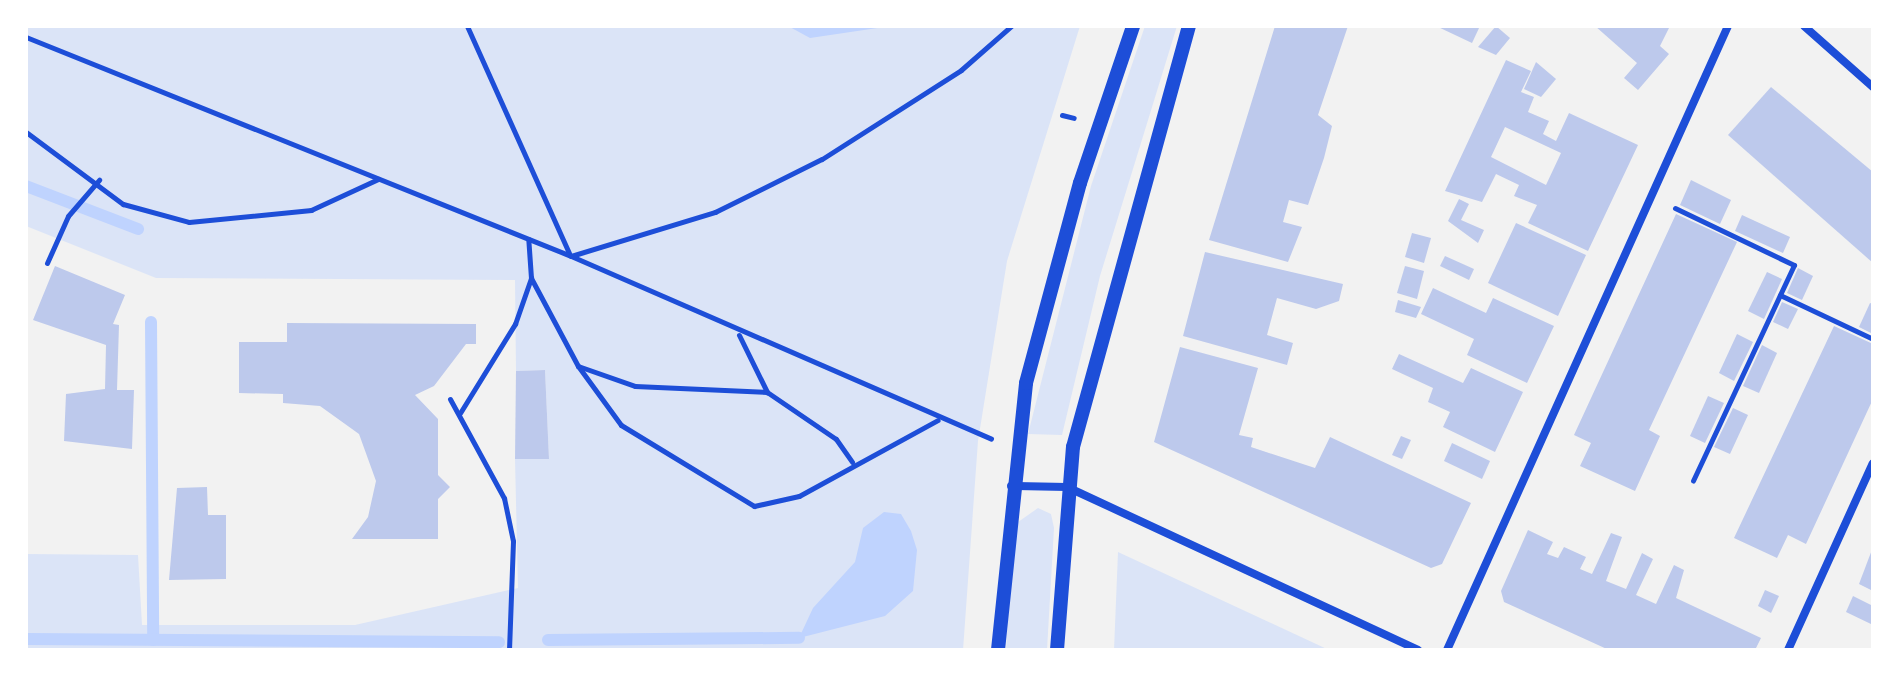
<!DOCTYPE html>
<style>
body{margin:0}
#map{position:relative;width:1899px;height:676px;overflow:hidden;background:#f2f2f2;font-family:"Golos Text",sans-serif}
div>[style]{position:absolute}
.green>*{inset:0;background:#dbe4f7}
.water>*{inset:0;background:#bfd3fe}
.stream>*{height:12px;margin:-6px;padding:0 6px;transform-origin:6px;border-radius:6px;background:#bfd3fe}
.building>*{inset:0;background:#bdc9ec}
.path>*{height:5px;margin:-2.5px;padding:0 2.5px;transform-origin:2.5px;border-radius:2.5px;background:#1d4ed8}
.minor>*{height:8px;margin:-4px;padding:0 4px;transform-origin:4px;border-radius:4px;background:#1d4ed8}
.tertiary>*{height:14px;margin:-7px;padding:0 7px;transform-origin:7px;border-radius:7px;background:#1d4ed8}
span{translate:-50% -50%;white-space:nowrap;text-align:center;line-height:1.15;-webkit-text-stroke:7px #fff;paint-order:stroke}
.frame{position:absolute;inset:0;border:28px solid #fff;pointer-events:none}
</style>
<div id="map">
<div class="green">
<i style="clip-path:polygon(26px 26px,1080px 26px,1007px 261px,978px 441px,963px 650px,26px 650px,26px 554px,138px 555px,142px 625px,355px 625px,518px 588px,515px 459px,549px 459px,545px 370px,516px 371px,515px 280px,156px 278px,26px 226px)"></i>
<i style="clip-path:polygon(1145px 26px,1177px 26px,1100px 276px,1062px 435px,1028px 434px,1091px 186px)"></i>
<i style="clip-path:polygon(1038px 508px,1051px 514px,1054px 528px,1047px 650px,1006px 650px,1014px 525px)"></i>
<i style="clip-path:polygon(1118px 552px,1329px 650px,1114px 650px)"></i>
</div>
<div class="water">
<i style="clip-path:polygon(788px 26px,891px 26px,810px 38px)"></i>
<i style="clip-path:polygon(884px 512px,901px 514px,911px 531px,917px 550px,913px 591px,885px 616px,799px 638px,813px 608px,855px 562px,863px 528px)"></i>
</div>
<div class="stream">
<i style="left:26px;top:186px;width:120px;rotate:21deg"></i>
<i style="left:151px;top:322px;width:318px;rotate:89.6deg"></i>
<i style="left:26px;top:639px;width:473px;rotate:0.4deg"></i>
<i style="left:548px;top:640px;width:251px;rotate:-0.5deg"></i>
</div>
<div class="building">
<i style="clip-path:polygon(1275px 26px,1348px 26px,1318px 115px,1332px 126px,1324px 158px,1308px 205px,1289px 200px,1283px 222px,1302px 227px,1288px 262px,1209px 240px)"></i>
<i style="clip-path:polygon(1436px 26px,1480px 26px,1472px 43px)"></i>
<i style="clip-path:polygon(1496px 26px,1510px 38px,1496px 55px,1478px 47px)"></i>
<i style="clip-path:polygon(1595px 26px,1670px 26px,1660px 46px,1669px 54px,1638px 90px,1624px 78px,1637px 63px)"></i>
<i style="clip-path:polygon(evenodd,1506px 60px,1531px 71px,1521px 92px,1534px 97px,1528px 112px,1549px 121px,1543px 134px,1556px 141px,1569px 113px,1638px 145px,1588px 251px,1528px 223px,1537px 205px,1514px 196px,1519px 185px,1496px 174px,1482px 202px,1445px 191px,1506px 60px,1505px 127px,1561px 153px,1546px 185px,1491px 157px,1505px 127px)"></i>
<i style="clip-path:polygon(1536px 62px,1556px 79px,1541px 97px,1524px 89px)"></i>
<i style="clip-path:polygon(1771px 87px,1873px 172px,1873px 263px,1728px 135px)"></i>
<i style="clip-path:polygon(1691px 180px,1731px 200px,1720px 224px,1680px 205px)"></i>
<i style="clip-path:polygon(1459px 199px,1469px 204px,1461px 220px,1484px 230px,1478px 243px,1448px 221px)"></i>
<i style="clip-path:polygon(1676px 214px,1737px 242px,1649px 430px,1660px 436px,1635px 491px,1580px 466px,1591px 443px,1574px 435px)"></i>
<i style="clip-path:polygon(1742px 215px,1790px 237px,1783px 253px,1735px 231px)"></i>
<i style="clip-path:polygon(1516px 223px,1586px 255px,1558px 316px,1488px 283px)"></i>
<i style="clip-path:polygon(1412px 233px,1431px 238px,1424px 263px,1405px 257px)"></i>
<i style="clip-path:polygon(1205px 252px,1343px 284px,1339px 301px,1316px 309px,1277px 298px,1267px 335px,1293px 343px,1287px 365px,1183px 336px)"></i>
<i style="clip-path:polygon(1445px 256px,1474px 269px,1469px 280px,1440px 266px)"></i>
<i style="clip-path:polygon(55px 266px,125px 295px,113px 324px,119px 325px,117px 390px,134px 390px,132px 449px,64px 441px,66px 394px,105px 389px,106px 345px,33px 320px)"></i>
<i style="clip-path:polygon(1405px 266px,1424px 271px,1417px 299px,1397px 293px)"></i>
<i style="clip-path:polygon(1798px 268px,1813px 276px,1802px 300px,1787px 293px)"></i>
<i style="clip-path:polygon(1767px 272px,1782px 279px,1764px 319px,1748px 311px)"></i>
<i style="clip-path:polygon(1433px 288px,1486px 313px,1493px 298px,1554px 326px,1527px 383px,1467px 355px,1474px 339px,1421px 314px)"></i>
<i style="clip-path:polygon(1398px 300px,1421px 307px,1416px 318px,1395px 312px)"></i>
<i style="clip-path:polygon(1782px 302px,1798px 309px,1788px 329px,1773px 322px)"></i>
<i style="clip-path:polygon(1870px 303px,1873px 304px,1873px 334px,1859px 327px)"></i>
<i style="clip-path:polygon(287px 323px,476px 324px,476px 344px,466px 344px,434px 386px,415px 395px,438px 419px,438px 475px,450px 487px,438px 499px,438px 539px,352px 539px,368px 517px,376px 481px,359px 434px,320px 406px,283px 403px,283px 394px,239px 393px,239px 342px,287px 342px)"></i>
<i style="clip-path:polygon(1834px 326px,1873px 344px,1873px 399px,1806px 544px,1788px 535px,1777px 558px,1734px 538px)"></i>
<i style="clip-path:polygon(1737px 334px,1753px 342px,1734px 381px,1719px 373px)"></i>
<i style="clip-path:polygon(1762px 345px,1777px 353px,1759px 393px,1743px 386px)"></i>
<i style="clip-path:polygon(1180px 347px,1258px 368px,1239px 435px,1253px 438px,1251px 447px,1315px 468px,1330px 437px,1471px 503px,1442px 564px,1431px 568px,1154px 442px)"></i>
<i style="clip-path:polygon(1399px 354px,1463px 383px,1471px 368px,1523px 392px,1495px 452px,1443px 427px,1450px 412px,1428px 402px,1433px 388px,1392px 369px)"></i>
<i style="clip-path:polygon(545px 370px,549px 459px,515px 459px,516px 371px)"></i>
<i style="clip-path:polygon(1708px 396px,1724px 403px,1705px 443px,1690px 436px)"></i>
<i style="clip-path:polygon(1733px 408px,1748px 415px,1730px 454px,1714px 447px)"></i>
<i style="clip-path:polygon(1401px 436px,1411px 440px,1402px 459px,1392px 455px)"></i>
<i style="clip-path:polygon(1452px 443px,1490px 461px,1482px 479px,1444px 461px)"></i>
<i style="clip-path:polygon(207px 487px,208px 515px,226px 515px,226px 579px,169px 580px,177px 488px)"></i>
<i style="clip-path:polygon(1528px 530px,1553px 542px,1547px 554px,1558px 558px,1564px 547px,1586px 557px,1580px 569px,1592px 574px,1611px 533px,1622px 537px,1606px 581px,1626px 589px,1642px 553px,1653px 559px,1636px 595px,1656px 604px,1674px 565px,1684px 570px,1676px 598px,1761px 638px,1755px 650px,1609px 650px,1504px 602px,1501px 591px)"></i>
<i style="clip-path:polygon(1873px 547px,1873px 591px,1859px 584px)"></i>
<i style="clip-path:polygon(1765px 590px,1779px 596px,1771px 613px,1758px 606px)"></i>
<i style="clip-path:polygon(1853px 596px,1873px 606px,1873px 625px,1846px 612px)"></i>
</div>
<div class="path">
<i style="left:467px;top:26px;width:251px;rotate:65.8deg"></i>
<i style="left:26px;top:37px;width:587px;rotate:21.89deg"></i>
<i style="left:571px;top:256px;width:458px;rotate:23.5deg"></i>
<i style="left:1062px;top:115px;width:12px;rotate:14deg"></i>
<i style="left:26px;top:132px;width:121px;rotate:36.6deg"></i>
<i style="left:123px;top:204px;width:68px;rotate:15.3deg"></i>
<i style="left:189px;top:222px;width:123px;rotate:-5.6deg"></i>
<i style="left:311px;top:210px;width:74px;rotate:-24.8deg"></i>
<i style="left:1675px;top:208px;width:132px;rotate:25.6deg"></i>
<i style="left:1794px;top:265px;width:238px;rotate:115.1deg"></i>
<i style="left:571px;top:256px;width:151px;rotate:-17deg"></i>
<i style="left:715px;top:212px;width:119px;rotate:-26.4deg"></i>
<i style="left:822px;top:159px;width:165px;rotate:-32.6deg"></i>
<i style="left:961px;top:70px;width:67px;rotate:-41.3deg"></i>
<i style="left:47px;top:263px;width:51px;rotate:-65.9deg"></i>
<i style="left:68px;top:216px;width:48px;rotate:-49.3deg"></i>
<i style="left:531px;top:278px;width:100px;rotate:61.9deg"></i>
<i style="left:578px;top:366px;width:60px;rotate:19.3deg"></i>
<i style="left:635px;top:386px;width:132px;rotate:2.6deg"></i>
<i style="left:1780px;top:295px;width:103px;rotate:25.3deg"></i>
<i style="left:739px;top:335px;width:64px;rotate:63.8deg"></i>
<i style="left:767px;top:392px;width:83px;rotate:34.3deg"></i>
<i style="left:836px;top:439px;width:28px;rotate:55deg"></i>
<i style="left:578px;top:366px;width:73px;rotate:53.9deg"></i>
<i style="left:621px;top:425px;width:156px;rotate:31.3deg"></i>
<i style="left:754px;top:506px;width:46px;rotate:-12.5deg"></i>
<i style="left:799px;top:496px;width:158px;rotate:-28.7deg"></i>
<i style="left:450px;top:399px;width:113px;rotate:61.4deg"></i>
<i style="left:504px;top:498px;width:44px;rotate:78.2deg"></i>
<i style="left:513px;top:541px;width:109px;rotate:92.1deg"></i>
<i style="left:460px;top:413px;width:105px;rotate:-58.3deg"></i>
<i style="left:515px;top:324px;width:49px;rotate:-70.8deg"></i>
<i style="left:531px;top:278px;width:39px;rotate:-94deg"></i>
</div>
<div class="minor">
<i style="left:1804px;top:26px;width:92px;rotate:41.5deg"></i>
<i style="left:1011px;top:486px;width:56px;rotate:1deg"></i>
<i style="left:1067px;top:487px;width:387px;rotate:24.9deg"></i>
<i style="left:1447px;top:650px;width:684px;rotate:-65.76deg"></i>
<i style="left:1788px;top:650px;width:205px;rotate:-65.6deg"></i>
</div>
<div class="tertiary">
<i style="left:998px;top:650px;width:268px;rotate:-84deg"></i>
<i style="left:1026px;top:383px;width:207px;rotate:-74.9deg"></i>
<i style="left:1080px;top:183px;width:166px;rotate:-71.3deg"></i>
<i style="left:1057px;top:650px;width:204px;rotate:-85.5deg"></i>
<i style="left:1073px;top:447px;width:437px;rotate:-74.6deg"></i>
</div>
<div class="frame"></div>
</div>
